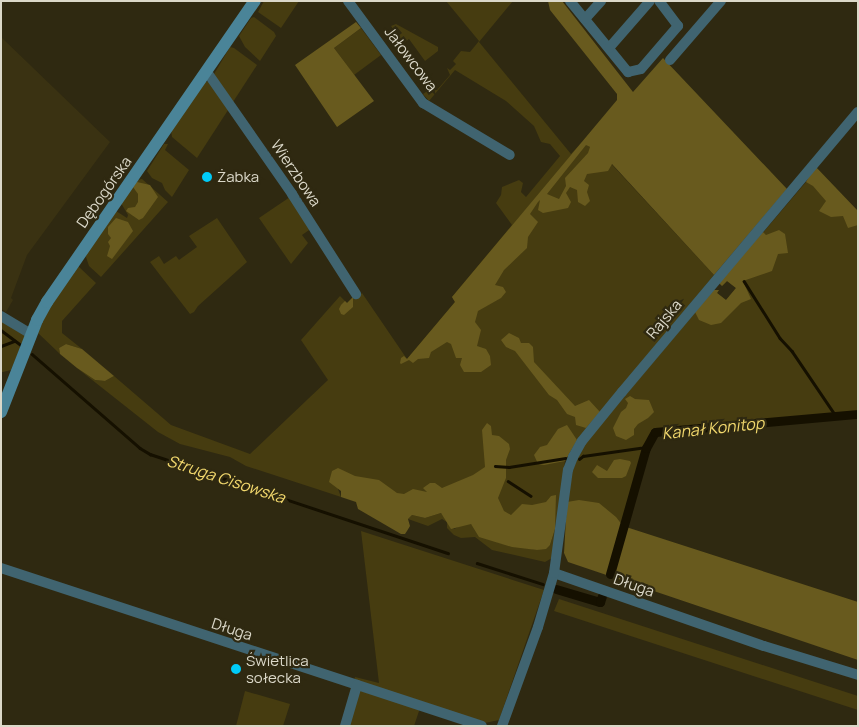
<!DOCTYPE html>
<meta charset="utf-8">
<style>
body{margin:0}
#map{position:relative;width:859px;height:727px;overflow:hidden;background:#2f2911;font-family:Manrope,sans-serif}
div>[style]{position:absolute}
.built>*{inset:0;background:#3a3212}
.green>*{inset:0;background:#463c10}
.forest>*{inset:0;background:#685a1e}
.stream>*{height:2.5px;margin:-1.25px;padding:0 1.25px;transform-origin:1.25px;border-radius:1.25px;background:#151000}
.canal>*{height:9px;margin:-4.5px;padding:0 4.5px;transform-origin:4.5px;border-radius:4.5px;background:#151000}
.street>*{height:10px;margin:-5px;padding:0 5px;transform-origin:5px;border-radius:5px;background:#406470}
.secondary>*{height:12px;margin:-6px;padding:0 6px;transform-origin:6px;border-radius:6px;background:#4a8498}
.dots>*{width:14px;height:14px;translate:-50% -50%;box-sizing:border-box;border:2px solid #2f2911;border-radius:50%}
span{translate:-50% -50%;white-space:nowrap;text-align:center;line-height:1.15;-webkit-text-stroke:4.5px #2f2911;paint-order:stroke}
.street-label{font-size:15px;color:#dbd8c9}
.poi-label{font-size:15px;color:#dbd8c9}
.left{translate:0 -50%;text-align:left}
.water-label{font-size:16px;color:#f2d86d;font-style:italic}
.frame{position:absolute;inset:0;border:2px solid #dbd8c9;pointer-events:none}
</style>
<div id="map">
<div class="built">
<i style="clip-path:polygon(1px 37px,110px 142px,27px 255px,11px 298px,13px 300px,6px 312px,1px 309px)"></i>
</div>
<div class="green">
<i style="clip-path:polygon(264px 1px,299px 1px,281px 28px,258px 12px)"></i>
<i style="clip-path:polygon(446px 1px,513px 1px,479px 42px,571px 154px,582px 142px,604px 156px,714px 275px,577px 440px,565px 461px,552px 558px,545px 562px,492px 550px,475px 537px,461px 538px,454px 535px,447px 528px,447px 522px,442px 519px,428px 526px,408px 519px,412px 515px,425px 518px,441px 513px,454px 529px,464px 524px,471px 524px,488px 538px,500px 543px,537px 550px,550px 545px,555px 529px,555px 510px,539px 525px,338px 489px,341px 497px,329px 493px,246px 466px,230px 457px,180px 444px,158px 432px,77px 368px,95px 380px,105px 381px,114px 376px,171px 425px,250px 454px,328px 380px,301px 340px,340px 296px,347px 303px,354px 296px,356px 298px,362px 293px,407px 359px,455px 302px,452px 297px,512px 225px,496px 203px,501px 195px,502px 187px,519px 180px,523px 183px,521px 192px,526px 197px,560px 156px,550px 144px,541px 142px,534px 126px,506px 101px,455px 70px,429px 101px,423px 94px,429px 90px,437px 90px,450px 75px,447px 68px,450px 70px,456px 64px,453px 61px,461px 51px,470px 52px,479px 41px)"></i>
<i style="clip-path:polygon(254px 17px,274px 32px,276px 36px,260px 61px,245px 47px,239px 36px,251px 18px)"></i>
<i style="clip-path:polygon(396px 24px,438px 47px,438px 51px,425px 61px,409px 39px,404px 43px,398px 36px,402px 33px,397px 27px,393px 29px,391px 26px)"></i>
<i style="clip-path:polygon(361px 28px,381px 55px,354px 75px,334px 48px)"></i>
<i style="clip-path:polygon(230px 47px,234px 48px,257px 65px,233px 102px,214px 74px)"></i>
<i style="clip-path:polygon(210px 81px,230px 107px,197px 158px,172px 137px,171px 130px,205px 82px)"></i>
<i style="clip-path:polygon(164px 144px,168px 144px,165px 150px,189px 170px,172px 197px,165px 190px,162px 183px,152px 178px,147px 171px)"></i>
<i style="clip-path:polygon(810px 173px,858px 211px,858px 411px,659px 429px,651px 432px,648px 437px,623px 526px,567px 508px,572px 473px,581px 448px,714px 290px,719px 290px,717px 293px,726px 300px,736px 288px,727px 281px,722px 286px,761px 235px,806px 182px)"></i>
<i style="clip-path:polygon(142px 179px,168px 202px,101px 277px,89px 266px,86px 257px,87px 252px,116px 211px,127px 218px,128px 215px,121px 203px,137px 180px)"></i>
<i style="clip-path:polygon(290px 197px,312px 228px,302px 235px,308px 243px,291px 264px,259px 218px)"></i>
<i style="clip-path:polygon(217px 218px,247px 262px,198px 306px,194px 312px,190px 314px,150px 262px,159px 256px,164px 264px,176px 256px,179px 260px,197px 247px,189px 236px)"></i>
<i style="clip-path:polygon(78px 266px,96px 283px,62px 321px,62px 333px,82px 349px,66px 344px,59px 348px,60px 354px,38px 333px,47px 312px)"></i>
<i style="clip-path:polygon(1px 321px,26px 334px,11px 370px,3px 372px,1px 372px)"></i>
<i style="clip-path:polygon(361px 531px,544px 590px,499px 720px,485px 723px,422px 702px,414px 726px,342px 726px,355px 677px,379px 683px)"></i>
<i style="clip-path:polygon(559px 599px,858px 696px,858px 710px,554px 611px)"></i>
<i style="clip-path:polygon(245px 691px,290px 704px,283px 726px,236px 726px)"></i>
</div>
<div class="forest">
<i style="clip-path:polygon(evenodd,548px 1px,562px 1px,633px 92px,663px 58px,787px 189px,714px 275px,612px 164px,608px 171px,587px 174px,584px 181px,589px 185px,587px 192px,590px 201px,585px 206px,578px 202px,577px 190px,570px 187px,566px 193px,571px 202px,568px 208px,543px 213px,538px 210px,540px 200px,538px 202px,530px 214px,538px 222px,528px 237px,527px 248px,504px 270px,495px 285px,503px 287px,506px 292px,501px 298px,478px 311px,475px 322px,481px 330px,477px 346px,486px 349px,490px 356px,491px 365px,481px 372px,464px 372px,460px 365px,462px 358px,456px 358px,451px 344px,447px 342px,431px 352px,429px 358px,418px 359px,413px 363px,409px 360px,401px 364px,400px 363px,401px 358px,404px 356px,407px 359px,455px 302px,452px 297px,617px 100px,617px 94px,550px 10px,548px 1px,586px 145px,590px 147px,588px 153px,565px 178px,566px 186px,559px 199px,547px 194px,586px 145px)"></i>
<i style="clip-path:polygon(356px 22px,361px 28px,334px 48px,374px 101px,337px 127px,295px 65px)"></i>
<i style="clip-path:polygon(815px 166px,858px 211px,858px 225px,848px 228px,843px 216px,831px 217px,819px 211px,826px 201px,813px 186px,806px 182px)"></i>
<i style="clip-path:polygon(137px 182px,150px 185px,158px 197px,143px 218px,139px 220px,126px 211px,128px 208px,135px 207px,138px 202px,138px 194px,133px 187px)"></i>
<i style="clip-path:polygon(116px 218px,128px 222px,133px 231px,112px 259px,107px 256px,110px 246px,108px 242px,111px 238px,108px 234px,108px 227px)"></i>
<i style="clip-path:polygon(779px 230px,785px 234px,788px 253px,778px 254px,772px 271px,743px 281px,751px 299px,741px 303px,721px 323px,711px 325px,699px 320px,695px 312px,714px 290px,719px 290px,717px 293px,726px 300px,736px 288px,727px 281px,722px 286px,719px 283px,755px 241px,763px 232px,766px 235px)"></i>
<i style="clip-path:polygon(353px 297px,353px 307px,344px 315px,341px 314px,339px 309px,341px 305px,345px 301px,347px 303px)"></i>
<i style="clip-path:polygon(509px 333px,519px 338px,521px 343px,529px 343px,533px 347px,534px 362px,575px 406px,589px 400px,600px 412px,586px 428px,576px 425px,575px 417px,567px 414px,557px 400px,549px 395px,515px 351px,506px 347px,501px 340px)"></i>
<i style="clip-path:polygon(66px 344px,82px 349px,114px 376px,105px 381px,95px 380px,77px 368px,60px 354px,59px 348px)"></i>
<i style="clip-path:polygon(630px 396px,635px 399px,649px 400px,654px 412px,648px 418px,638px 424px,634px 429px,634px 435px,626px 440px,616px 436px,613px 428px,621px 412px,626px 408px,628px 403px,625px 399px)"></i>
<i style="clip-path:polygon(487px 423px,491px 426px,492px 435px,499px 436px,509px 444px,510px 449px,506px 460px,506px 478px,498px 498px,504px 511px,511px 515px,522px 504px,532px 505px,546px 502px,551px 496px,556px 495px,555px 529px,550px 545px,546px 549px,537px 550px,512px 547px,479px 537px,471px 524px,451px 529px,441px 513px,425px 518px,412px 515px,408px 519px,410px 526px,407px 531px,405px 534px,401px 534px,358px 509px,356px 502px,341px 497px,341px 491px,329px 482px,332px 471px,338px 468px,355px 476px,379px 480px,397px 493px,404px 494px,413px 489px,427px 492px,423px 488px,430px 483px,435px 483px,442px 488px,473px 475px,485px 467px,482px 430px)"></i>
<i style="clip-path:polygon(567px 425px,577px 440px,565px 461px,544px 465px,538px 464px,534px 455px,540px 447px,547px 445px,558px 429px)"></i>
<i style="clip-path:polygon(620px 459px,630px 461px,631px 463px,626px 476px,622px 478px,598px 478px,592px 472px,597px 465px,607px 471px,614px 460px)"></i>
<i style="clip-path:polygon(579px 500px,599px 503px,616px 517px,623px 526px,858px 602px,858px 660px,568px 562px,564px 553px,567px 502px)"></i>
</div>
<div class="stream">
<i style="left:744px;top:281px;width:67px;rotate:57.7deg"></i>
<i style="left:780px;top:338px;width:18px;rotate:47deg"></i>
<i style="left:792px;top:351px;width:78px;rotate:55.9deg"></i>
<i style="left:1px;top:330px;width:25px;rotate:37deg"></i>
<i style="left:1px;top:346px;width:14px;rotate:-21deg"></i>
<i style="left:32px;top:354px;width:143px;rotate:41deg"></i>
<i style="left:140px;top:448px;width:12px;rotate:31deg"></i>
<i style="left:150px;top:454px;width:314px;rotate:18.4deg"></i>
<i style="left:579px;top:459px;width:5px;rotate:-37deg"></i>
<i style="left:583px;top:456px;width:58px;rotate:-8deg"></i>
<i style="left:495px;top:466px;width:14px;rotate:4deg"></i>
<i style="left:509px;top:467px;width:57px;rotate:-9.1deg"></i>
<i style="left:508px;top:481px;width:27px;rotate:33deg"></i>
<i style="left:477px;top:563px;width:69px;rotate:17.7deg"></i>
</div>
<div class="canal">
<i style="left:610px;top:574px;width:131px;rotate:-74.1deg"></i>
<i style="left:646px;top:448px;width:18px;rotate:-61deg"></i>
<i style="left:655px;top:432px;width:204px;rotate:-5.1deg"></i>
<i style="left:556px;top:589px;width:46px;rotate:16.5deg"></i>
<i style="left:600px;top:602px;width:6px;rotate:-72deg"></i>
</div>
<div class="street">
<i style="left:348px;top:1px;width:127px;rotate:53.7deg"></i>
<i style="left:423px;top:103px;width:101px;rotate:30.9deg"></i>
<i style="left:570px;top:1px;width:92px;rotate:50.8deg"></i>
<i style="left:628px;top:72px;width:13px;rotate:-13deg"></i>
<i style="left:641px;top:69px;width:57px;rotate:-49.3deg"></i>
<i style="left:678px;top:26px;width:31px;rotate:-127deg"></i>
<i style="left:585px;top:19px;width:24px;rotate:-48deg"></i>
<i style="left:609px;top:48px;width:62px;rotate:-48.9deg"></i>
<i style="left:670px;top:60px;width:78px;rotate:-49.2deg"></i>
<i style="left:207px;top:72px;width:149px;rotate:55.1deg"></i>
<i style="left:292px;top:194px;width:119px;rotate:57.4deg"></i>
<i style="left:1px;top:316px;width:35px;rotate:31deg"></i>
<i style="left:1px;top:568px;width:506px;rotate:18.18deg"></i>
<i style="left:554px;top:573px;width:222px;rotate:19.2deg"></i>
<i style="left:764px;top:646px;width:98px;rotate:17.1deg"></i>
<i style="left:345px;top:726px;width:43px;rotate:-73.7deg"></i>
<i style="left:502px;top:726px;width:105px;rotate:-70deg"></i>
<i style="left:538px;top:627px;width:56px;rotate:-73.5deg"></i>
<i style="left:554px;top:573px;width:104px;rotate:-82.3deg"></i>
<i style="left:568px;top:470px;width:14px;rotate:-69deg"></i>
<i style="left:573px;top:457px;width:18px;rotate:-61deg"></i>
<i style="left:582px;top:441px;width:63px;rotate:-50.8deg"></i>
<i style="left:622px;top:392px;width:366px;rotate:-49.9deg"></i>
</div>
<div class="secondary">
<i style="left:1px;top:412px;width:99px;rotate:-68.6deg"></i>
<i style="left:37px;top:320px;width:21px;rotate:-61deg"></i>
<i style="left:47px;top:302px;width:366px;rotate:-55.4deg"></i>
</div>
<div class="dots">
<i style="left:207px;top:177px;background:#00cbf8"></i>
<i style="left:236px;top:669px;background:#00cbf8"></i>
</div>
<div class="street-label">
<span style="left:411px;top:59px;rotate:53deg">Jałowcowa</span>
<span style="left:296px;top:173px;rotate:56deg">Wierzbowa</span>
<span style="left:104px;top:192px;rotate:-55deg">Dębogórska</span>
<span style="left:664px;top:319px;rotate:-50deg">Rajska</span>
<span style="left:634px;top:585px;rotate:19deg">Długa</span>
<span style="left:232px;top:629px;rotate:18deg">Długa</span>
</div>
<div class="poi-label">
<span class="left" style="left:217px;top:177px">Żabka</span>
<span class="left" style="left:246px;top:669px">Świetlica<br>sołecka</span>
</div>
<div class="water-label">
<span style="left:713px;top:428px;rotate:-6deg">Kanał Konitop</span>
<span style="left:226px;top:479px;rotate:18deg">Struga Cisowska</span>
</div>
<div class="frame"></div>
</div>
